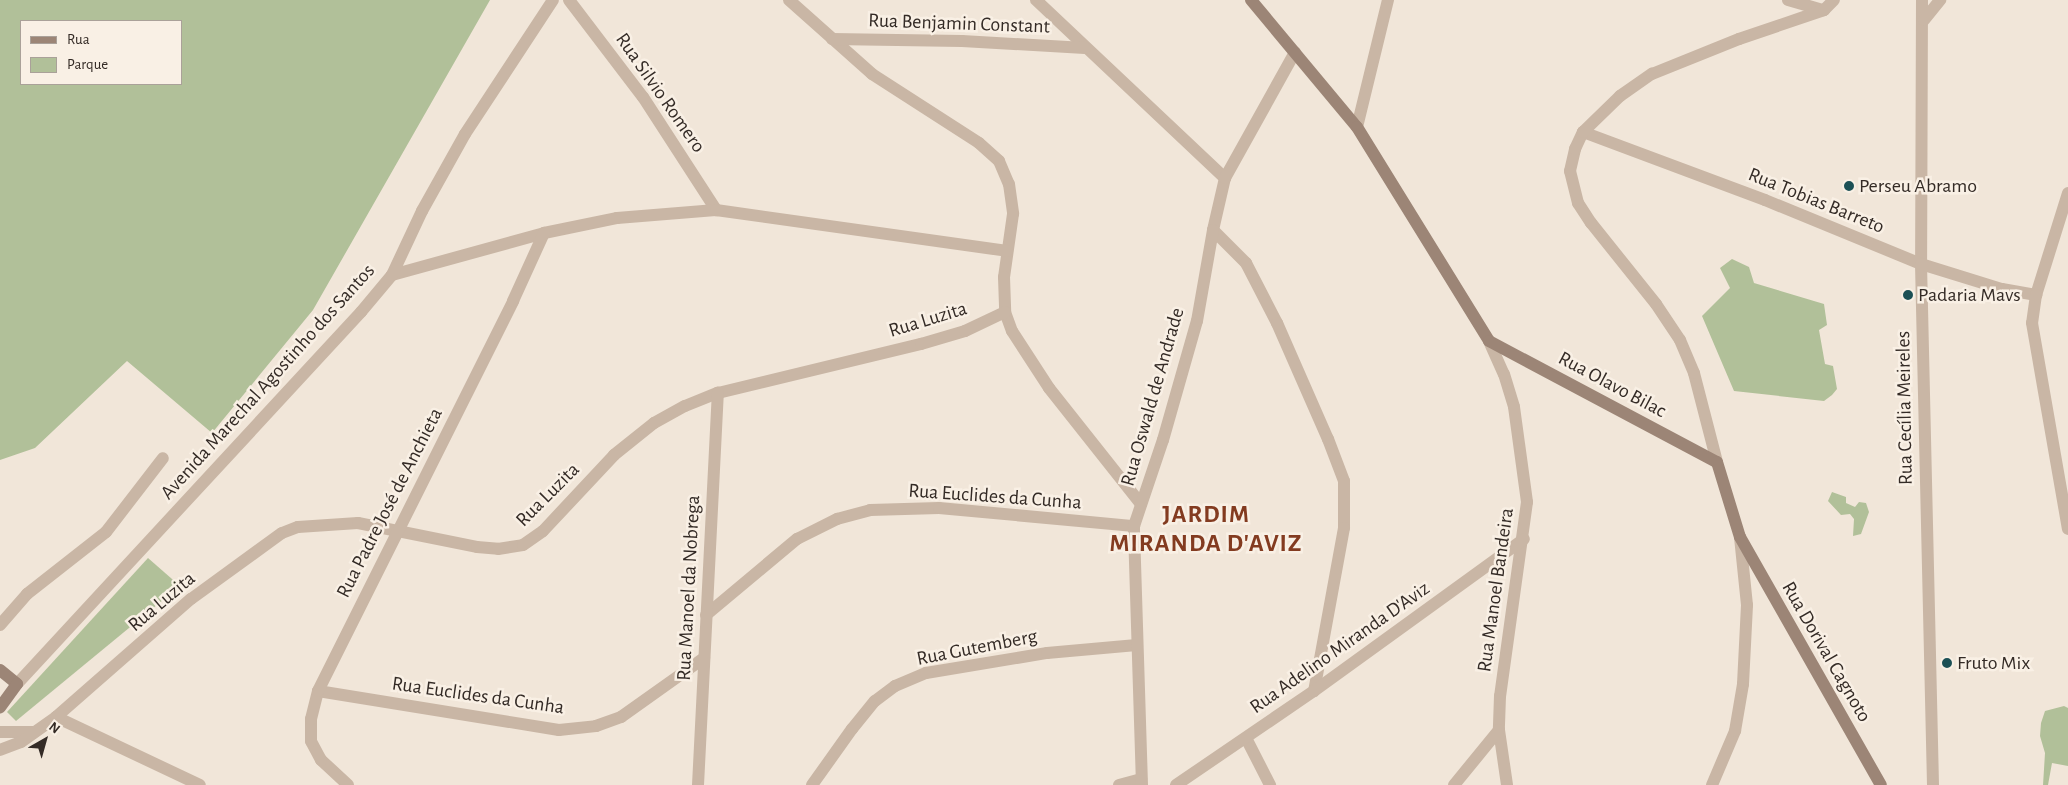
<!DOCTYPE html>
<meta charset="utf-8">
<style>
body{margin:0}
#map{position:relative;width:2068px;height:785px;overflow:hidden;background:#f1e6d9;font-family:"Alegreya Sans",sans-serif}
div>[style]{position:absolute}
.green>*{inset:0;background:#b1c099}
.street>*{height:12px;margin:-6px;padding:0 6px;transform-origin:6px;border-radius:6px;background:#c9b6a5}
.secondary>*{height:12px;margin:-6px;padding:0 6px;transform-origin:6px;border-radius:6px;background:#9c8576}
.dots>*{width:14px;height:14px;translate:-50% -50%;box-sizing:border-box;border:2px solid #f9f0e5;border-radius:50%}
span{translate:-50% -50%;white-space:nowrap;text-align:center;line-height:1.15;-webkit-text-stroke:5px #f9f0e5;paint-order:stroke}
.street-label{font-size:20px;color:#342b26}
.poi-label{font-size:20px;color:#342b26}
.left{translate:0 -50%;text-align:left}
.district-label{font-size:25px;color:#833b20;font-weight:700;letter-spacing:1px}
.legend{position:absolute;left:20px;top:20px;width:162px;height:65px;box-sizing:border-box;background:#f9f0e5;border:1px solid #aaa199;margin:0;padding:6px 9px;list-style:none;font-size:15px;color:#342b26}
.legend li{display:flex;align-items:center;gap:10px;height:25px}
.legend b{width:25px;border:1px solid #aaa199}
.north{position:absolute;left:20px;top:715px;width:50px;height:50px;-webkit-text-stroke:4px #f9f0e5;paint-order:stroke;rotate:38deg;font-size:14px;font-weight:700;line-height:20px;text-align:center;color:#342b26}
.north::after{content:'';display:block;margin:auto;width:18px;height:22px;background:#342b26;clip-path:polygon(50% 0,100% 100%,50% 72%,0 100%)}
</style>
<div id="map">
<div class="green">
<i style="clip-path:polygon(evenodd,0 0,490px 0,313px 310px,212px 433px,127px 361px,35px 448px,0 460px,0 0,21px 21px,181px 21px,181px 84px,21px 84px,21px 21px)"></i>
<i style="clip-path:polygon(1732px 259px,1749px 267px,1754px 283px,1824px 304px,1827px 325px,1819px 330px,1825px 364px,1833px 366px,1837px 389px,1832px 395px,1824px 401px,1734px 391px,1702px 316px,1730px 288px,1720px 268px)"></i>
<i style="clip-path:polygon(1832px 492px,1846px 497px,1846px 503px,1855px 507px,1859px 502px,1866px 503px,1869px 512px,1861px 534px,1853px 536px,1854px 519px,1850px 514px,1841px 515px,1828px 501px)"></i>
<i style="clip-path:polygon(148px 558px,180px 586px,16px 721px,7px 712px)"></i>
<i style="clip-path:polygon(2064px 706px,2068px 708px,2068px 766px,2052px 763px,2048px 785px,2043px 785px,2045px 753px,2040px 736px,2041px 723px,2045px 711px)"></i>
</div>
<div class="street">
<i style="left:569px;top:0;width:122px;rotate:52.7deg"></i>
<i style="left:643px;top:97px;width:135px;rotate:57.1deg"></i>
<i style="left:789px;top:0;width:111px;rotate:41.7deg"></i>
<i style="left:872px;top:74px;width:127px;rotate:32.8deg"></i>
<i style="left:979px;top:143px;width:27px;rotate:42deg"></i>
<i style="left:999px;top:161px;width:25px;rotate:67deg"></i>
<i style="left:1009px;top:184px;width:30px;rotate:82deg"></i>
<i style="left:1013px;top:214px;width:64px;rotate:98.1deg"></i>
<i style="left:1004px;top:277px;width:35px;rotate:88deg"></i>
<i style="left:1005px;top:312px;width:20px;rotate:70deg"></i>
<i style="left:1012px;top:331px;width:68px;rotate:57deg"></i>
<i style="left:1049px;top:388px;width:148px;rotate:51.6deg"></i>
<i style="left:1036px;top:0;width:260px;rotate:43.3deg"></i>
<i style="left:1225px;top:178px;width:53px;rotate:103deg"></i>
<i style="left:1213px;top:230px;width:47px;rotate:45deg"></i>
<i style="left:1246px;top:263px;width:68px;rotate:62.7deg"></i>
<i style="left:1277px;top:323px;width:127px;rotate:66.3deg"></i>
<i style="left:1328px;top:439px;width:45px;rotate:69.1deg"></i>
<i style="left:1344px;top:481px;width:47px;rotate:90deg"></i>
<i style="left:1344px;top:528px;width:166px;rotate:100.4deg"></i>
<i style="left:1788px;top:0;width:37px;rotate:16deg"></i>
<i style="left:1922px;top:0;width:264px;rotate:90.2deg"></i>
<i style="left:1921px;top:264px;width:521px;rotate:88.68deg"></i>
<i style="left:1924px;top:20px;width:26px;rotate:-51deg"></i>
<i style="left:832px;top:39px;width:130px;rotate:0.9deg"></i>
<i style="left:962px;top:41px;width:123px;rotate:3.3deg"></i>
<i style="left:1357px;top:127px;width:131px;rotate:-76.3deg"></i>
<i style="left:1583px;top:132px;width:194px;rotate:20.5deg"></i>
<i style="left:1765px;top:200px;width:169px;rotate:22.3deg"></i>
<i style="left:1921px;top:264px;width:85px;rotate:17.2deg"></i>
<i style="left:2002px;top:289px;width:35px;rotate:10deg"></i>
<i style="left:1225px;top:178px;width:144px;rotate:-60.9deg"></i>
<i style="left:2068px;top:193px;width:107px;rotate:107.4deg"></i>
<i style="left:2036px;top:295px;width:28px;rotate:98deg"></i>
<i style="left:2032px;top:323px;width:209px;rotate:80.1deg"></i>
<i style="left:392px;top:275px;width:158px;rotate:-15.4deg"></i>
<i style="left:544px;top:233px;width:75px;rotate:-11.6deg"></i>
<i style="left:617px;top:218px;width:99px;rotate:-4.6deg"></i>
<i style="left:716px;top:210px;width:294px;rotate:8deg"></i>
<i style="left:1489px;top:341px;width:36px;rotate:66deg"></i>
<i style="left:1504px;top:374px;width:34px;rotate:73deg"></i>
<i style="left:1514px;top:407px;width:96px;rotate:82.2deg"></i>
<i style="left:1527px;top:502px;width:196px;rotate:97.9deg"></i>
<i style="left:1500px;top:696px;width:34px;rotate:92deg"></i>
<i style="left:1499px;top:730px;width:56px;rotate:81.7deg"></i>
<i style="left:1717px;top:462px;width:92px;rotate:-104.5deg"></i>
<i style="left:1694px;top:373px;width:36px;rotate:-113deg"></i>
<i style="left:1680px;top:340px;width:43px;rotate:-123.7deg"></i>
<i style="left:1656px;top:304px;width:104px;rotate:-128.7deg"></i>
<i style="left:1591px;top:223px;width:24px;rotate:-123deg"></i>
<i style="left:1578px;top:203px;width:33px;rotate:-104deg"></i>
<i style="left:1570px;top:171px;width:23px;rotate:-77deg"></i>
<i style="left:1575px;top:149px;width:19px;rotate:-65deg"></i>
<i style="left:1583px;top:132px;width:52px;rotate:-44.2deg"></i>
<i style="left:1620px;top:96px;width:39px;rotate:-35deg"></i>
<i style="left:1652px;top:74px;width:94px;rotate:-21.9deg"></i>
<i style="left:1739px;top:39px;width:90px;rotate:-18.8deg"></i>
<i style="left:1824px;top:10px;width:14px;rotate:-45deg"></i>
<i style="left:706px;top:615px;width:119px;rotate:-39.9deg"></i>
<i style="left:797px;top:539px;width:45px;rotate:-26.6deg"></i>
<i style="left:837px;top:519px;width:34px;rotate:-15deg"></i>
<i style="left:870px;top:510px;width:69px;rotate:-1.7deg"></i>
<i style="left:939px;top:508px;width:196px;rotate:5.3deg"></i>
<i style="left:0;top:625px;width:41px;rotate:-48.9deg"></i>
<i style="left:27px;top:594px;width:100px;rotate:-38.1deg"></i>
<i style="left:106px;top:532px;width:93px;rotate:-52.4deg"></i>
<i style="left:17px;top:684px;width:507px;rotate:-47.24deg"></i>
<i style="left:361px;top:312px;width:48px;rotate:-50deg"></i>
<i style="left:392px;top:275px;width:71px;rotate:-64.9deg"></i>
<i style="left:422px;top:211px;width:88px;rotate:-60.8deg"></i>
<i style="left:465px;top:134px;width:160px;rotate:-56.7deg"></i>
<i style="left:318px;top:691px;width:244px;rotate:9.2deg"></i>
<i style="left:559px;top:730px;width:37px;rotate:-6deg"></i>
<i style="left:596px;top:726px;width:27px;rotate:-20deg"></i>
<i style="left:621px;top:717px;width:102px;rotate:-35.4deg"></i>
<i style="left:56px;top:717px;width:159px;rotate:25.3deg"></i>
<i style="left:0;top:732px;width:34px"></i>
<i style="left:1246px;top:738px;width:53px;rotate:62.9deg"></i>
<i style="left:0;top:750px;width:22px;rotate:-21deg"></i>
<i style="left:21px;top:742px;width:43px;rotate:-35.5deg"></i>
<i style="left:56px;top:717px;width:179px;rotate:-41.2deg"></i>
<i style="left:191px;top:599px;width:112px;rotate:-36deg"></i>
<i style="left:282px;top:533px;width:17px;rotate:-21deg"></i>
<i style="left:298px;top:527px;width:60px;rotate:-3.8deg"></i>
<i style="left:358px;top:523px;width:121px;rotate:11.4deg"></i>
<i style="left:477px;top:547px;width:21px;rotate:5deg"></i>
<i style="left:498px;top:549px;width:25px;rotate:-9deg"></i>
<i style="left:523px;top:545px;width:24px;rotate:-35deg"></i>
<i style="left:543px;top:531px;width:104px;rotate:-46.9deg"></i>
<i style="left:614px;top:455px;width:51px;rotate:-38.7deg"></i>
<i style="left:654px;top:423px;width:35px;rotate:-29deg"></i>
<i style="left:685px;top:406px;width:35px;rotate:-22deg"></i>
<i style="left:718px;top:393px;width:209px;rotate:-13.6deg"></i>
<i style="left:921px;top:344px;width:46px;rotate:-16.5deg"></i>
<i style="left:965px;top:331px;width:44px;rotate:-25.4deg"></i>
<i style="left:348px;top:785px;width:37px;rotate:-137deg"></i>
<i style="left:321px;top:760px;width:21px;rotate:-118deg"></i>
<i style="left:311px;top:741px;width:22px;rotate:-90deg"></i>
<i style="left:311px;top:719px;width:29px;rotate:-76deg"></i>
<i style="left:318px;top:691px;width:436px;rotate:-63.4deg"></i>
<i style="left:513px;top:301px;width:75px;rotate:-65.5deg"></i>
<i style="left:698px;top:785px;width:393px;rotate:-87.1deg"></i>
<i style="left:812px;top:785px;width:69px;rotate:-54.5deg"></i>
<i style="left:852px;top:729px;width:36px;rotate:-51deg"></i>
<i style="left:875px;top:701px;width:25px;rotate:-37deg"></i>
<i style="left:895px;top:686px;width:34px;rotate:-23deg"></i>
<i style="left:926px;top:673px;width:123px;rotate:-9.4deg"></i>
<i style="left:1047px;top:653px;width:90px;rotate:-5.1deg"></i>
<i style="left:1119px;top:785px;width:23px;rotate:-15deg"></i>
<i style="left:1142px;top:785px;width:259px;rotate:-91.8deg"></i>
<i style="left:1134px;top:526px;width:91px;rotate:-71.4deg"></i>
<i style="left:1163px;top:440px;width:124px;rotate:-74.1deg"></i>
<i style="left:1197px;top:321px;width:92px;rotate:-80deg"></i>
<i style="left:1176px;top:785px;width:167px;rotate:-34.3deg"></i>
<i style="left:1314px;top:691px;width:259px;rotate:-35.9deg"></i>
<i style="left:1454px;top:785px;width:71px;rotate:-50.7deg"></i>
<i style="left:1712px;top:785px;width:59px;rotate:-66.9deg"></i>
<i style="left:1735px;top:731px;width:48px;rotate:-80.3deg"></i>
<i style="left:1743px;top:684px;width:79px;rotate:-87.1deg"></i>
<i style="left:1747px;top:605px;width:68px;rotate:-95.9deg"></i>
</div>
<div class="secondary">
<i style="left:1251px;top:0;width:165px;rotate:50.2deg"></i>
<i style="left:1357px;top:127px;width:251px;rotate:58.3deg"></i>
<i style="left:1489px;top:341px;width:258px;rotate:28deg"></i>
<i style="left:1717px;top:462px;width:78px;rotate:73deg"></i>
<i style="left:1740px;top:537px;width:285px;rotate:60.4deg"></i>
<i style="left:0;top:670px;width:22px;rotate:39deg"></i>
<i style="left:17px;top:684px;width:29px;rotate:126deg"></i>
</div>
<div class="dots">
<i style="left:1849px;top:186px;background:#1c5055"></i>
<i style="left:1908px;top:295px;background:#1c5055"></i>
<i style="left:1947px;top:663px;background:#1c5055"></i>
</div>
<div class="street-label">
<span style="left:959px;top:24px;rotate:2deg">Rua Benjamin Constant</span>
<span style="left:660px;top:93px;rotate:55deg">Rua Silvio Romero</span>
<span style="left:1816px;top:201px;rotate:22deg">Rua Tobias Barreto</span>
<span style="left:928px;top:320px;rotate:-17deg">Rua Luzita</span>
<span style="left:268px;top:382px;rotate:-48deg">Avenida Marechal Agostinho dos Santos</span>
<span style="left:1612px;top:385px;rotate:28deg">Rua Olavo Bilac</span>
<span style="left:1153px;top:397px;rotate:-74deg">Rua Oswald de Andrade</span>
<span style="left:1905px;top:408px;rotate:-91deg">Rua Cecília Meireles</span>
<span style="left:548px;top:495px;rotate:-45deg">Rua Luzita</span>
<span style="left:995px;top:497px;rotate:4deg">Rua Euclides da Cunha</span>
<span style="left:390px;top:503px;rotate:-63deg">Rua Padre José de Anchieta</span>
<span style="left:689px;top:588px;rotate:-87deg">Rua Manoel da Nobrega</span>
<span style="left:1496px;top:590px;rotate:-82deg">Rua Manoel Bandeira</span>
<span style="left:162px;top:602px;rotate:-40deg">Rua Luzita</span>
<span style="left:977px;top:648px;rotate:-11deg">Rua Gutemberg</span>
<span style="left:1340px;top:648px;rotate:-35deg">Rua Adelino Miranda D'Aviz</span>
<span style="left:1826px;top:652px;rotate:60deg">Rua Dorival Cagnoto</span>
<span style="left:478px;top:696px;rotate:8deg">Rua Euclides da Cunha</span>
</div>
<div class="poi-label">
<span class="left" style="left:1859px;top:186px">Perseu Abramo</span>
<span class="left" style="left:1918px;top:295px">Padaria Mavs</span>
<span class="left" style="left:1957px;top:663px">Fruto Mix</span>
</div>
<div class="district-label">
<span style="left:1206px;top:530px">JARDIM<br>MIRANDA D'AVIZ</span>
</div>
<ul class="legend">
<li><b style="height:6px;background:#9c8576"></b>Rua</li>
<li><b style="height:14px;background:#b1c099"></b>Parque</li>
</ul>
<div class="north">N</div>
</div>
